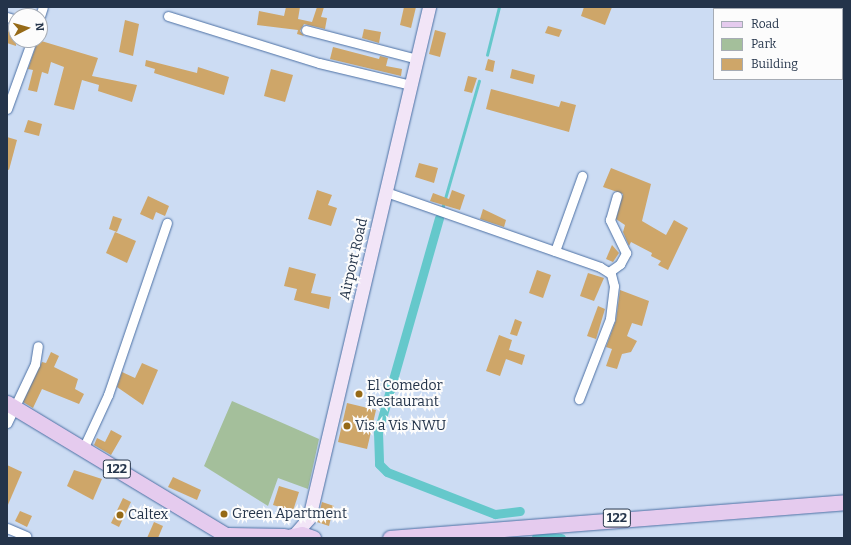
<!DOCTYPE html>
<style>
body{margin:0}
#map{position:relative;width:851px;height:545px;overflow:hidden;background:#ccdcf3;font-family:Bitter,serif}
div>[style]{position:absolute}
.green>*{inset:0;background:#a4bf9b}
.stream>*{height:2.5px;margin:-1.25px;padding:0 1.25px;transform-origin:1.25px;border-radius:1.25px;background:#65c8cb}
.canal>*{height:9px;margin:-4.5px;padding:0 4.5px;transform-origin:4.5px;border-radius:4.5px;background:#65c8cb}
.building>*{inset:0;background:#cea669}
.roads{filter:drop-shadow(0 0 1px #4c70a4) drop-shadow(0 0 1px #4c70a4)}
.street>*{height:9px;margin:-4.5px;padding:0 4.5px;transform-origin:4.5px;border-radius:4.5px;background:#fff}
.secondary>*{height:13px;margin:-6.5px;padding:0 6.5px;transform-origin:6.5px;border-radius:6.5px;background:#f2e5f7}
.primary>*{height:15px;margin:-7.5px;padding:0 7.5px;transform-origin:7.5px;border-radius:7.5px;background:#e5cbee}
.dots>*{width:11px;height:11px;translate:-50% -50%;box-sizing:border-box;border:2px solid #fcfcfc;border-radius:50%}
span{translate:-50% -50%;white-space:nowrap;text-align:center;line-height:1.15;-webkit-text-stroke:4px #fcfcfc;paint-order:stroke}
.shield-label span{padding:1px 3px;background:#fcfcfc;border:1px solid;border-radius:3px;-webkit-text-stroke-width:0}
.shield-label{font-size:13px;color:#24344a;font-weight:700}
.street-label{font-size:14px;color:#24344a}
.poi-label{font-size:14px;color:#24344a}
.left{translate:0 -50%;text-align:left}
.frame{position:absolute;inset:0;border:8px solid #24344a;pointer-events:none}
.legend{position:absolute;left:713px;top:8px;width:130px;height:72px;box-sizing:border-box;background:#fcfcfc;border:1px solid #a6acb5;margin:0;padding:5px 7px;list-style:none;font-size:12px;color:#24344a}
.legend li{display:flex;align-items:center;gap:8px;height:20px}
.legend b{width:20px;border:1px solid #a6acb5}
.north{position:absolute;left:8px;top:8px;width:40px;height:40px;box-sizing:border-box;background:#fcfcfc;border:1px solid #a6acb5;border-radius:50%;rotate:84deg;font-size:11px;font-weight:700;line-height:16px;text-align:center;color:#24344a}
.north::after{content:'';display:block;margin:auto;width:14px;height:18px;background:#966a17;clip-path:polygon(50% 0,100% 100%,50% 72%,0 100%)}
</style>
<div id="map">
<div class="green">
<i style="clip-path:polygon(232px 401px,319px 439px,308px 489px,278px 478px,268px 506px,204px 466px)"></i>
</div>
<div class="stream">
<i style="left:487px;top:55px;width:49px;rotate:-76deg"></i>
<i style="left:442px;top:209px;width:133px;rotate:-73.9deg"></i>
</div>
<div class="canal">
<i style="left:439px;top:218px;width:223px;rotate:105.9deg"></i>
<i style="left:378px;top:432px;width:32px;rotate:88deg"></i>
<i style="left:379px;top:464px;width:11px;rotate:45deg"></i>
<i style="left:387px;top:472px;width:116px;rotate:21.3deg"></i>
<i style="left:495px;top:514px;width:25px;rotate:-7deg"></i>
<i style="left:536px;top:537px;width:25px;rotate:2deg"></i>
</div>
<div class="building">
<i style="clip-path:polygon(286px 7px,300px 7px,298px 19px,312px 22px,317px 7px,324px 7px,321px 17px,327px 18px,325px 29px,304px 24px,300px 31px,304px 36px,297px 34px,298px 30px,257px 25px,259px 11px,284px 16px)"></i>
<i style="clip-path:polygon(404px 7px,416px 7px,411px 28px,400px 25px)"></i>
<i style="clip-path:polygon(584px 7px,612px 7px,605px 25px,581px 16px)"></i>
<i style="clip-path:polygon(125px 20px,139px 24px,133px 56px,119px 52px)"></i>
<i style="clip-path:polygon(12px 26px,16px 26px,16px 46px,7px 43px,7px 31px,11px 32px)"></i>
<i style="clip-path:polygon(548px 26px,562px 30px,559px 37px,545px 33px)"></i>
<i style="clip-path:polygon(364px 29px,381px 32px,379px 43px,362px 38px)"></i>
<i style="clip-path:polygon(435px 30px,446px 33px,440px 57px,429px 54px)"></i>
<i style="clip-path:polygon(38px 40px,98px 58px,92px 76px,137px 85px,132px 102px,98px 91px,99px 85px,82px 80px,74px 110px,54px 105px,64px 67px,51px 62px,48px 74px,42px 72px,37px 92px,28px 90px,33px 70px,28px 69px)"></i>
<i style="clip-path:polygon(333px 47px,379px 59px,380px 56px,388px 58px,386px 66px,402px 69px,401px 76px,330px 59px)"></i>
<i style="clip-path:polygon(488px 59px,495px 61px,493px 72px,485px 70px)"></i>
<i style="clip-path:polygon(146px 60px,197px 73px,198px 67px,229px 77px,224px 95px,154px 73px,155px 69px,145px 66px)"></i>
<i style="clip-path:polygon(271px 69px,293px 75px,285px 102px,264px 96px)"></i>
<i style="clip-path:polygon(512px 69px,535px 75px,533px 84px,510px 78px)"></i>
<i style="clip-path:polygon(468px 76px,477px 78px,472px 93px,464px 91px)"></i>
<i style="clip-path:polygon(491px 89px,559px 107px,561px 101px,576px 105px,569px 132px,486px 109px)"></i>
<i style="clip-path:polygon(28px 120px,42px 124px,39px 136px,24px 132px)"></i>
<i style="clip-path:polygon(7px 137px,17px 140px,9px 170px,7px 169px)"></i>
<i style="clip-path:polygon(419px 163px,438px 168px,434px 183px,415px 177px)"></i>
<i style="clip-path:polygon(611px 168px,651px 184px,642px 221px,666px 235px,674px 220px,688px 228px,668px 270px,658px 265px,661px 261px,651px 256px,652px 253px,631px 242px,629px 246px,623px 232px,625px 225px,616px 219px,623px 194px,603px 187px)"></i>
<i style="clip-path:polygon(317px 190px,332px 195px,328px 205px,337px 208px,331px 226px,308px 219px)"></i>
<i style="clip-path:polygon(452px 190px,465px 195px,460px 210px,430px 201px,433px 193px,449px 199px)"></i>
<i style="clip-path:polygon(148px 196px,169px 206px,165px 216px,156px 212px,153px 220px,140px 214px)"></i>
<i style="clip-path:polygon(483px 209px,506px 220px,504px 227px,480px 219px)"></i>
<i style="clip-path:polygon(113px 216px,122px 219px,117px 232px,109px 229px)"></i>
<i style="clip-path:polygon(115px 232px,136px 241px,127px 263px,106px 253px)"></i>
<i style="clip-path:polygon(612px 245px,619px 253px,613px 262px,606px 259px)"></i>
<i style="clip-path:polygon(289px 267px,316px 274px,311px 293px,331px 297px,329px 309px,294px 300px,297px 289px,284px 286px)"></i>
<i style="clip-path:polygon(537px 270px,551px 275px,543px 298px,529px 293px)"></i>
<i style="clip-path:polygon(588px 273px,604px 278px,594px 301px,580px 296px)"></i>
<i style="clip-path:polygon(620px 290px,649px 301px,642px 326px,632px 323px,627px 336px,637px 341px,631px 352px,622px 354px,617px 369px,606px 366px,612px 349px,606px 347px,616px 320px)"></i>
<i style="clip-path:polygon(598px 306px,605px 309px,596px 339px,587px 336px)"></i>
<i style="clip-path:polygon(515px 319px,522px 322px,517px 336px,510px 334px)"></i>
<i style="clip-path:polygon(499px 335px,512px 340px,509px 350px,525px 355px,522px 365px,506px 359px,500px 376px,486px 371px)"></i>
<i style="clip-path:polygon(51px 352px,59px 356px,54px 367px,78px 379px,75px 389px,84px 394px,79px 404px,42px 389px,33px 408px,23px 402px,42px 362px,46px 363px)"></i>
<i style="clip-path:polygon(142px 363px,158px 370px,143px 405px,117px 387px,122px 372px,135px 378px)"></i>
<i style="clip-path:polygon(347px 403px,376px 410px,367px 449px,338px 442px)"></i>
<i style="clip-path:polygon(111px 430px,122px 436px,111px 455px,94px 445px,97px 438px,105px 442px)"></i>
<i style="clip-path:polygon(7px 465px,22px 472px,7px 507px)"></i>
<i style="clip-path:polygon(74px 470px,102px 479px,93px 500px,67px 486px)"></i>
<i style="clip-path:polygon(173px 477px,201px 490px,197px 500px,168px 487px)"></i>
<i style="clip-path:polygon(279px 486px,299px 492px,293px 511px,273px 505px)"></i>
<i style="clip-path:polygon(123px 498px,131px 502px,119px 527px,111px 523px)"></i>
<i style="clip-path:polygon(322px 502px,334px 506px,329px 526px,317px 522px)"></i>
<i style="clip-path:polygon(20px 511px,32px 516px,27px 527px,15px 521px)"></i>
<i style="clip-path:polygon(154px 522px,163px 526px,158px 538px,147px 538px)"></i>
</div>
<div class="roads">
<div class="street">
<i style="left:40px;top:16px;width:9px;rotate:-72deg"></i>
<i style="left:168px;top:16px;width:158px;rotate:17.3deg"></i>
<i style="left:319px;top:63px;width:95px;rotate:13.4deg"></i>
<i style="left:7px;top:17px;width:9px;rotate:18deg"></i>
<i style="left:306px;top:30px;width:115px;rotate:14.6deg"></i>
<i style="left:7px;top:109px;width:73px;rotate:-70.1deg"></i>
<i style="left:386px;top:192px;width:227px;rotate:19.3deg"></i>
<i style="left:600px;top:267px;width:13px;rotate:32deg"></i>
<i style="left:611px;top:274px;width:12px;rotate:76deg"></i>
<i style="left:614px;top:286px;width:33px;rotate:97deg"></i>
<i style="left:610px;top:319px;width:86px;rotate:111.2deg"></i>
<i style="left:555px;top:251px;width:80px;rotate:-70.2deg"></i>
<i style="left:609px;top:272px;width:14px;rotate:-36deg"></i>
<i style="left:620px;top:264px;width:13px;rotate:-61deg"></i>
<i style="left:626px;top:253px;width:37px;rotate:-116deg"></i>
<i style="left:610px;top:220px;width:25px;rotate:-74deg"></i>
<i style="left:7px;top:423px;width:65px;rotate:-64.6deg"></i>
<i style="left:35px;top:364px;width:18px;rotate:-81deg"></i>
<i style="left:83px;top:449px;width:60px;rotate:-65.2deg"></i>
<i style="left:108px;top:395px;width:182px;rotate:-71.1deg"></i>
<i style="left:7px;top:528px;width:21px;rotate:23deg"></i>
</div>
<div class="secondary">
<i style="left:295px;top:534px;width:21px;rotate:-49deg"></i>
<i style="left:309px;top:518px;width:525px;rotate:-76.78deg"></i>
</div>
<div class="primary">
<i style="left:7px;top:403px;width:262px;rotate:31.1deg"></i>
<i style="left:228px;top:535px;width:56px;rotate:1deg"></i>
<i style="left:282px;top:538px;width:20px;rotate:-11deg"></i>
<i style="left:302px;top:534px;width:12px;rotate:20deg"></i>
<i style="left:390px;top:538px;width:455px;rotate:-4.5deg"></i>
</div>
</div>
<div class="dots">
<i style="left:359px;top:394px;background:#966a17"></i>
<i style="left:347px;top:426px;background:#966a17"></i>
<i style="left:224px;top:514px;background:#966a17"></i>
<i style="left:120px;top:515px;background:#966a17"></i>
</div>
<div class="shield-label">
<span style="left:117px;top:469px">122</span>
<span style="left:617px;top:518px">122</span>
</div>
<div class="street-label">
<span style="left:354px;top:259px;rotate:-77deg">Airport Road</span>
</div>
<div class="poi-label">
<span class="left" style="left:367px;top:394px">El Comedor<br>Restaurant</span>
<span class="left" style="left:355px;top:426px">Vis a Vis NWU</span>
<span class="left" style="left:232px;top:514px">Green Apartment</span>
<span class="left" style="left:128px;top:515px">Caltex</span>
</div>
<div class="frame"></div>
<ul class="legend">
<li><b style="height:5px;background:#e5cbee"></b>Road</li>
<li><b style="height:11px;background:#a4bf9b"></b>Park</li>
<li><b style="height:11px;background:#cea669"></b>Building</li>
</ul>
<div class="north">N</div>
</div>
